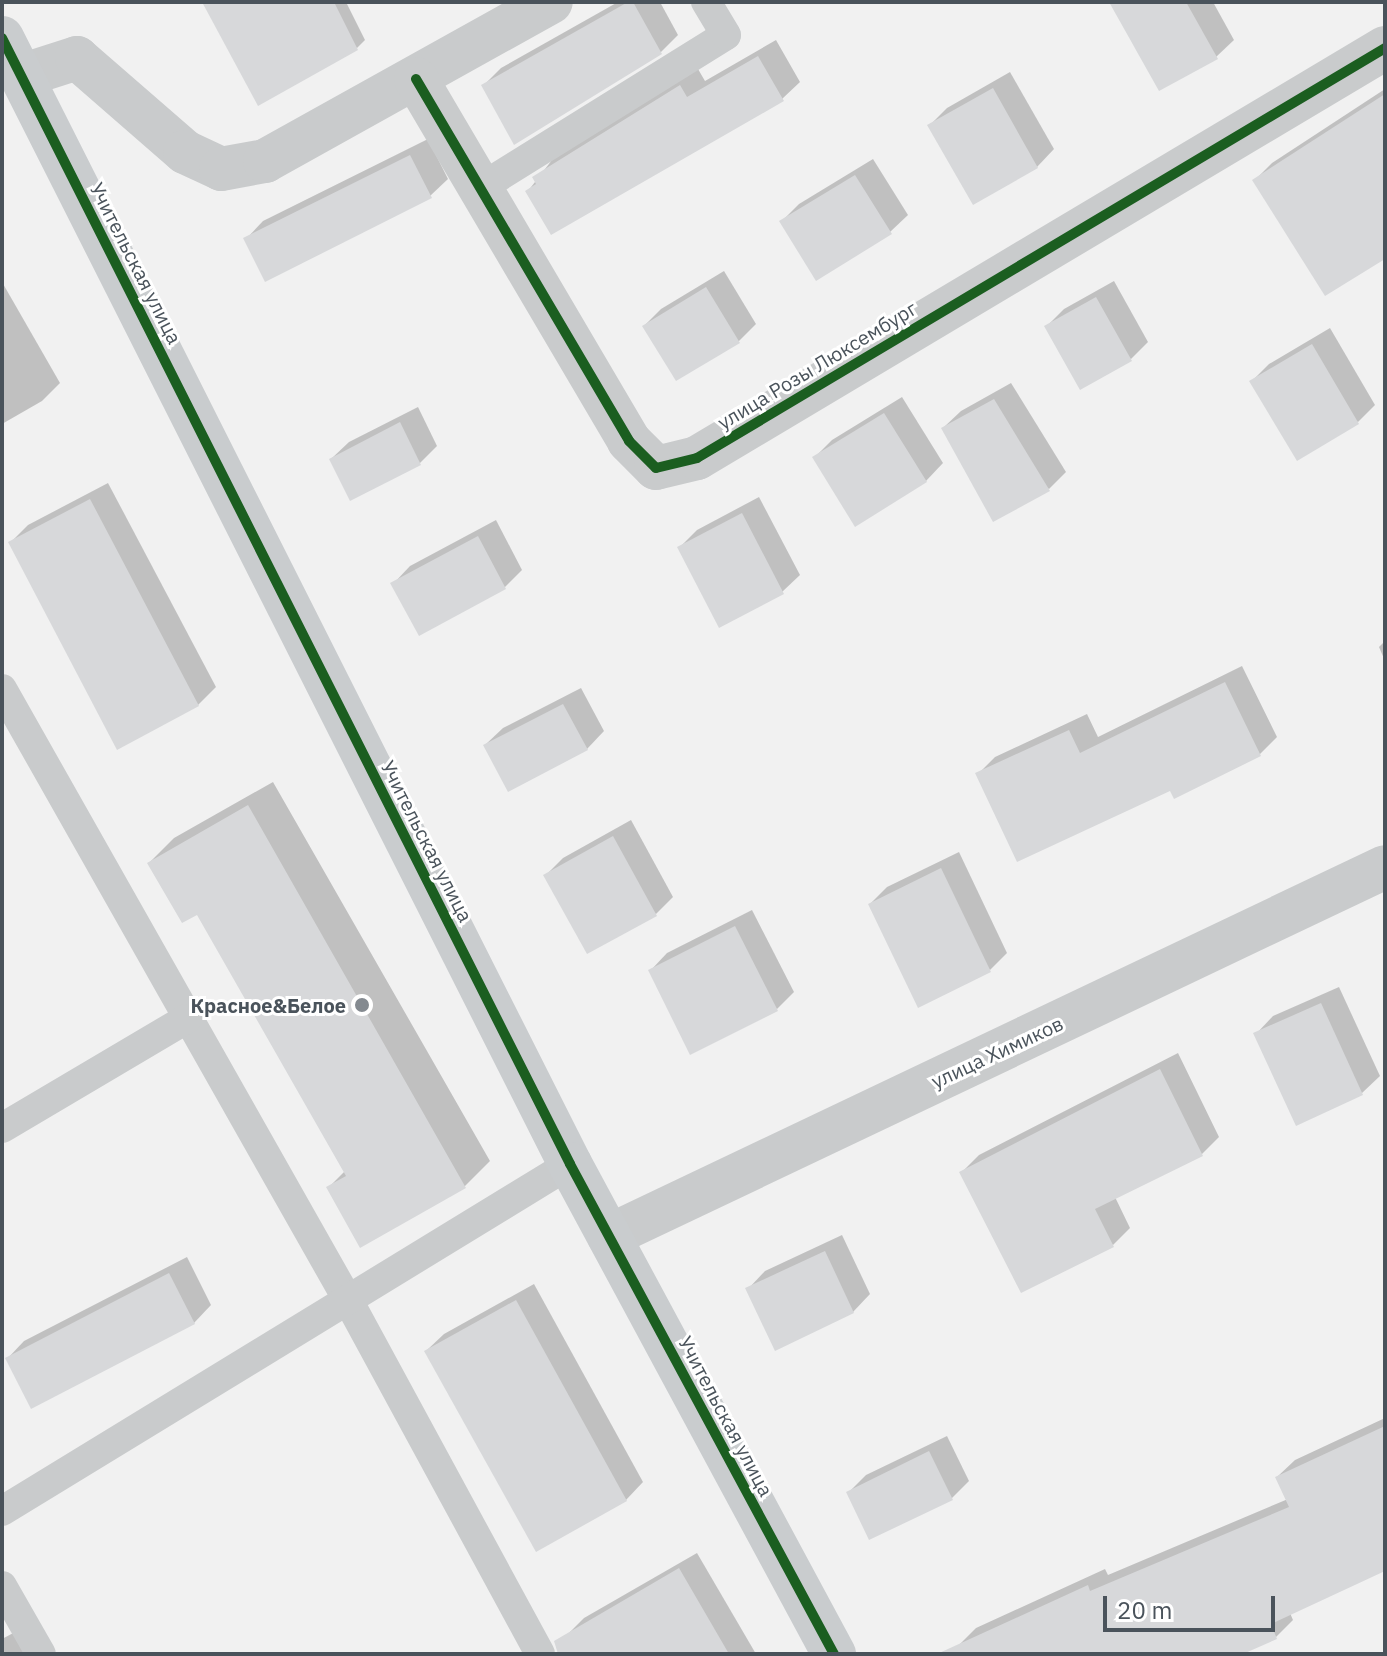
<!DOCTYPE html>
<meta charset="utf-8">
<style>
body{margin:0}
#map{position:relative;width:1387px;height:1656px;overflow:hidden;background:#f1f1f1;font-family:"IBM Plex Sans",sans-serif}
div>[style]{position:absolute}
.shadow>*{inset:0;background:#0003}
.building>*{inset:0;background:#d7d8da}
.lane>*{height:30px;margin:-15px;padding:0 15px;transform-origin:15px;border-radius:15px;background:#c9cbcc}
.street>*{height:44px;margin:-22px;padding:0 22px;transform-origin:22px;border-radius:22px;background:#c9cbcc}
.secondary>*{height:44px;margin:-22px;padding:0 22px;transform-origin:22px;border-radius:22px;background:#c9ccce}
.cycleway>*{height:10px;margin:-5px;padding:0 5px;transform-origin:5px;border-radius:5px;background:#1b5e20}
.dots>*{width:22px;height:22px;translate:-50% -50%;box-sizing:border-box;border:4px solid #fff;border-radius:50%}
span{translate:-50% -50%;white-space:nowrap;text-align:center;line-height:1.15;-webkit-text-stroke:6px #fff;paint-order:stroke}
.street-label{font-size:20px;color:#4a535b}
.poi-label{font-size:20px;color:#4a535b;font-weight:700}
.right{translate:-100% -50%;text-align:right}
.frame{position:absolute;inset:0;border:4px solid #4a535b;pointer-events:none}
.scale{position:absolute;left:1103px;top:1596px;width:172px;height:36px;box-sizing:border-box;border:4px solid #4a535b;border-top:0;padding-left:10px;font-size:24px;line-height:28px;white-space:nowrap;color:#4a535b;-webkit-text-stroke:6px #fff;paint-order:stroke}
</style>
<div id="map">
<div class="shadow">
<i style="clip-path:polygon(203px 2px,346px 2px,365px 40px,357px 48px)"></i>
<i style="clip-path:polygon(618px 2px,660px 2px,678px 35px,661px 52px,515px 143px,483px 86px,501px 68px)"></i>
<i style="clip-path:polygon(1125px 2px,1213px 2px,1234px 40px,1216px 57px)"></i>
<i style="clip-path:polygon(776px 40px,800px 82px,782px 99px,528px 191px,552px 160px,698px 69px,705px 81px)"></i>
<i style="clip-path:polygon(1010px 72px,1054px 149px,1037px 167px,930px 125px,947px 108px)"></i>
<i style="clip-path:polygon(1385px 89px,1385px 257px,1255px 180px,1272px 163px)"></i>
<i style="clip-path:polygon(428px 139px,448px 179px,430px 196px,246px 239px,263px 221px)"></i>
<i style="clip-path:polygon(873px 159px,908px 215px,890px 232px,782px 221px,799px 204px)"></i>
<i style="clip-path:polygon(724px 271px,756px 324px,739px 341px,676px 378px,644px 326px,661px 309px)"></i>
<i style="clip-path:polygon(1114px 281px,1148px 342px,1131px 359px,1047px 326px,1064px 309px)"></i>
<i style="clip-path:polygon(2px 282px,60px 383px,42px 401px,2px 424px)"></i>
<i style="clip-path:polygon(1330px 328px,1375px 405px,1358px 422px,1252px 381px,1269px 364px)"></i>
<i style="clip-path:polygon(1011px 383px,1066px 472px,1049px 489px,943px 428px,961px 411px)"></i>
<i style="clip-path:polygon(902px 397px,943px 463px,926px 481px,815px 457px,832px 440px)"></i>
<i style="clip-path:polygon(418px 407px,437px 446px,420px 463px,351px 498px,331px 459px,349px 442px)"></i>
<i style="clip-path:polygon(108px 483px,216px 687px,198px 705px,10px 543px,28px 525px)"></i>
<i style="clip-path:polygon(759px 497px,800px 575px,782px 592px,680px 547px,697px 530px)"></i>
<i style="clip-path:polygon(496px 520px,522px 570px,505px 587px,420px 634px,393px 584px,410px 566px)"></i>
<i style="clip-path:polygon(1385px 641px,1385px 661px,1379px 647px)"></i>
<i style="clip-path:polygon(1242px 666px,1277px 737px,1260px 754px,1171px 788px,978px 774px,995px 757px,1087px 714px,1098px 737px)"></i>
<i style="clip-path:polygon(581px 688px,604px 731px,587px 749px,485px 745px,503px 728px)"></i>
<i style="clip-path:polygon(273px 782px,490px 1161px,465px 1186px,328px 1188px,345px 1171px,197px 912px,149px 863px,174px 838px)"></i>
<i style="clip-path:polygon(631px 820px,673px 897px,656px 914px,546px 875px,563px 858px)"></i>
<i style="clip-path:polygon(959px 852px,1007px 953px,990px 970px,870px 904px,887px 887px)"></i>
<i style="clip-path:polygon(752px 910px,794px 992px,777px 1009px,650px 971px,667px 953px)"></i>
<i style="clip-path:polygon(1339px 987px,1380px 1076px,1362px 1093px,1297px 1123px,1256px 1034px,1273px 1016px)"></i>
<i style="clip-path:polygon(1178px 1053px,1219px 1137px,1202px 1154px,1115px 1197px,1130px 1228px,1113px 1245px,961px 1173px,979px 1155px)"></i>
<i style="clip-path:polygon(842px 1235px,870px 1294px,853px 1312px,748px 1289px,765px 1271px)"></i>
<i style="clip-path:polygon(187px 1257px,211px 1305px,194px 1323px,7px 1359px,24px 1341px)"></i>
<i style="clip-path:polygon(534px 1284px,643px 1482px,626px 1500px,426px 1351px,444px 1334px)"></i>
<i style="clip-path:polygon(1385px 1418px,1385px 1569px,1290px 1613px,1293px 1620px,1276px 1637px,1238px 1654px,963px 1654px,959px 1645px,976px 1628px,1105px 1569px,1108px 1575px,1288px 1499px,1277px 1477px,1295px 1460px)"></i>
<i style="clip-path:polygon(947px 1436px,969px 1481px,952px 1498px,848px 1493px,866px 1475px)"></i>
<i style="clip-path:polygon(697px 1553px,756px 1654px,577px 1654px,566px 1636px,584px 1618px)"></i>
<i style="clip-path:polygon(17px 1631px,29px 1654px,2px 1654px,2px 1639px)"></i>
</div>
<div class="building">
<i style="clip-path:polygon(202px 2px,334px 2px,358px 50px,258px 106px)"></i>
<i style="clip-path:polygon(628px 2px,633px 2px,662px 54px,514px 145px,481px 85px)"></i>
<i style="clip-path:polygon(1109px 2px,1186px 2px,1218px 59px,1159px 91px)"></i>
<i style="clip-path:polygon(758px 56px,784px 101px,551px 235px,525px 191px,536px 184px,532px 177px,680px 85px,687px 97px)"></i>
<i style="clip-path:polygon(993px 88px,1038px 168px,973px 205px,927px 125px)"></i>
<i style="clip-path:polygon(1385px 94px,1385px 259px,1325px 296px,1252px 180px)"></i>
<i style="clip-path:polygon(410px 155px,432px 198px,265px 282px,243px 238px)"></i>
<i style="clip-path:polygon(855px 175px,892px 234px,816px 281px,779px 221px)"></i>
<i style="clip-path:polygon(706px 287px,740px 343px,676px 381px,642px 326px)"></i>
<i style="clip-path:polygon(1096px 297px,1132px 361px,1080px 390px,1044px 326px)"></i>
<i style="clip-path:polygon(1312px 344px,1359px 424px,1297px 461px,1249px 381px)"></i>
<i style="clip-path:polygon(994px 399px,1050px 491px,993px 522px,941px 428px)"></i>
<i style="clip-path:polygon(884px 413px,927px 482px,855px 527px,812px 457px)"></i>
<i style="clip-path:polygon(400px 422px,421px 465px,350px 501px,329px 459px)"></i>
<i style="clip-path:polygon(90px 499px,199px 706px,117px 750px,8px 542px)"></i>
<i style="clip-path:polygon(742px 513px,784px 594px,719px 628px,677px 547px)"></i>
<i style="clip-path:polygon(478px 536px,506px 589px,419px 636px,390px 583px)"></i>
<i style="clip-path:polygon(1225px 682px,1261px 756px,1174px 799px,1170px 791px,1017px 862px,975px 773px,1069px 730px,1080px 753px)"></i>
<i style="clip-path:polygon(563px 704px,588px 750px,508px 792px,483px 745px)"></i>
<i style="clip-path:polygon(248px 805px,466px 1188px,360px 1248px,326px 1187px,346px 1176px,197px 915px,182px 923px,147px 863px)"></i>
<i style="clip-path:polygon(613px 836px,657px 916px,587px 954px,543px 875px)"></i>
<i style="clip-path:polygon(941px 868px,991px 972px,918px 1008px,868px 904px)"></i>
<i style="clip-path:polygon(735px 926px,778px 1011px,690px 1055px,648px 970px)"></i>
<i style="clip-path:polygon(1321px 1003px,1363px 1095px,1296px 1126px,1253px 1033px)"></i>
<i style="clip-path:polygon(1160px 1069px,1203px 1156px,1095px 1209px,1114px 1247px,1021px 1293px,959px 1172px)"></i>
<i style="clip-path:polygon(825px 1251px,854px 1313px,775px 1351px,745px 1288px)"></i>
<i style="clip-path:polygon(169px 1273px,195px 1324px,31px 1409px,5px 1358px)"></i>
<i style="clip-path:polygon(516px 1300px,627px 1501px,536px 1552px,424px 1351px)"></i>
<i style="clip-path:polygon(1385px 1426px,1385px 1571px,1271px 1624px,1277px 1639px,1243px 1654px,937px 1654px,1088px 1585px,1090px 1591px,1289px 1507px,1275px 1477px)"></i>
<i style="clip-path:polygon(929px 1451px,953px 1500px,869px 1540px,846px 1492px)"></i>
<i style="clip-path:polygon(679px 1568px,729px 1654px,558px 1654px,554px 1641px)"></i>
</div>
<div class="lane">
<i style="left:477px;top:190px;width:293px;rotate:-31.9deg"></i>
<i style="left:726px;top:35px;width:39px;rotate:-121deg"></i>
<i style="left:2px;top:689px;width:704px;rotate:60.49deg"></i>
<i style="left:349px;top:1302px;width:400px;rotate:61.5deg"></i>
<i style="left:2px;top:1128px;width:214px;rotate:-30.6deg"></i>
<i style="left:2px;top:1511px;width:666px;rotate:-31.42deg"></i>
<i style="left:2px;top:1586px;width:78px;rotate:60.2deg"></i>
</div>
<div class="street">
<i style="left:21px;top:76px;width:59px;rotate:-17.8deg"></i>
<i style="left:77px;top:58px;width:143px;rotate:41deg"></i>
<i style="left:185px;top:152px;width:40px;rotate:25deg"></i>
<i style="left:221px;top:169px;width:45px;rotate:-10.3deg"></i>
<i style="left:265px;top:161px;width:327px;rotate:-29.1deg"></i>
<i style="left:416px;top:79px;width:420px;rotate:59.5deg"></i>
<i style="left:629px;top:441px;width:38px;rotate:45deg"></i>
<i style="left:656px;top:468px;width:42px;rotate:-13.7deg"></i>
<i style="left:697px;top:458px;width:801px;rotate:-30.79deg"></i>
<i style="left:609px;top:1236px;width:859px;rotate:-25.43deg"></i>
</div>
<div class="secondary">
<i style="left:2px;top:38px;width:1261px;rotate:63.23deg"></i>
<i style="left:570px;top:1164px;width:557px;rotate:61.69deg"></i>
</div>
<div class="cycleway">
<i style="left:2px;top:38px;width:1261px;rotate:63.23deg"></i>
<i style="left:570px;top:1164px;width:557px;rotate:61.69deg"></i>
<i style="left:416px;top:79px;width:420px;rotate:59.5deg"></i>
<i style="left:629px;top:441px;width:38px;rotate:45deg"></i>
<i style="left:656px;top:468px;width:42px;rotate:-13.7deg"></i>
<i style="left:697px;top:458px;width:801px;rotate:-30.79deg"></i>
</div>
<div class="dots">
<i style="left:362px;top:1005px;background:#848a90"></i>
</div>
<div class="street-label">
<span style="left:136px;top:263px;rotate:63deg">Учительская улица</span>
<span style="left:817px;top:365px;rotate:-31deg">улица Розы Люксембург</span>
<span style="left:427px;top:841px;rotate:63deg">Учительская улица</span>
<span style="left:997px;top:1052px;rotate:-25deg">улица Химиков</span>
<span style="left:726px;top:1416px;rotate:62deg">Учительская улица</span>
</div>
<div class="poi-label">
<span class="right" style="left:346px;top:1005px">Красное&amp;Белое</span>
</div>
<div class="frame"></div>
<div class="scale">20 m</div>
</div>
